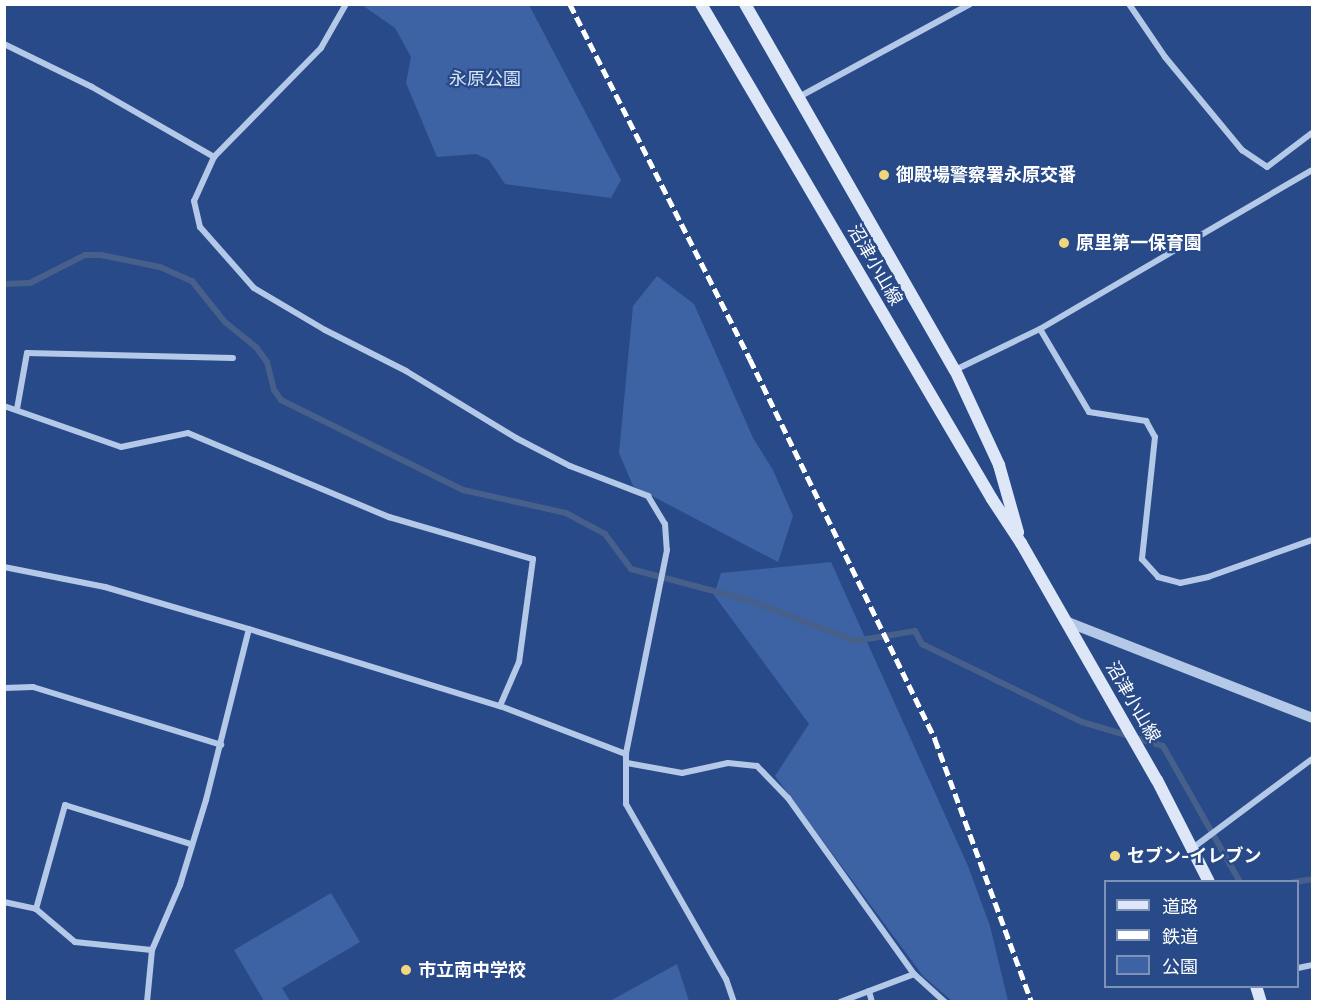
<!DOCTYPE html>
<meta charset="utf-8">
<style>
body{margin:0}
#map{position:relative;width:1317px;height:1006px;overflow:hidden;background:#284a88;font-family:Inter,"Noto Sans JP",sans-serif}
div>[style]{position:absolute}
.green>*{inset:0;background:#3d63a4}
.stream>*{height:6px;margin:-3px;padding:0 3px;transform-origin:3px;border-radius:3px;background:#475f8b}
.minor>*{height:6px;margin:-3px;padding:0 3px;transform-origin:3px;border-radius:3px;background:#b4c8e8}
.tertiary>*{height:10px;margin:-5px;padding:0 5px;transform-origin:5px;border-radius:5px;background:#b4c8e8}
.secondary>*{height:12px;margin:-6px;padding:0 6px;transform-origin:6px;border-radius:6px;background:#dee7f7}
.rail>*{height:4.5px;margin-top:-2.25px;transform-origin:0;background:repeating-linear-gradient(90deg,#fff 0 10px,transparent 0 14.5px)}
.dots>*{width:16px;height:16px;translate:-50% -50%;box-sizing:border-box;border:3px solid #284a88;border-radius:50%}
span{translate:-50% -50%;white-space:nowrap;text-align:center;line-height:1.15;-webkit-text-stroke:4.5px #284a88;paint-order:stroke}
.park-label{font-size:18px;color:#d8e4f7}
.poi-label{font-size:18px;color:#fff;font-weight:700}
.left{translate:0 -50%;text-align:left}
.street-label{font-size:18px;color:#fff}
.frame{position:absolute;inset:0;border:6px solid #fff;pointer-events:none}
.legend{position:absolute;left:1104px;top:880px;width:195px;height:108px;box-sizing:border-box;background:#284a88;border:2px solid #7e92b8;margin:0;padding:8px 10px;list-style:none;font-size:18px;color:#fff}
.legend li{display:flex;align-items:center;gap:12px;height:30px}
.legend b{width:30px;border:2px solid #7e92b8}
</style>
<div id="map">
<div class="green">
<i style="clip-path:polygon(362px 5px,529px 5px,621px 180px,611px 198px,505px 184px,489px 160px,476px 154px,437px 157px,406px 83px,411px 57px,395px 28px)"></i>
<i style="clip-path:polygon(657px 276px,694px 304px,753px 438px,773px 470px,793px 516px,778px 562px,633px 486px,619px 453px,633px 306px)"></i>
<i style="clip-path:polygon(831px 562px,968px 866px,990px 926px,1008px 1001px,952px 1001px,923px 976px,775px 776px,809px 724px,714px 595px,721px 573px)"></i>
<i style="clip-path:polygon(331px 893px,360px 942px,282px 988px,290px 1001px,264px 1001px,234px 950px)"></i>
<i style="clip-path:polygon(677px 964px,689px 1001px,610px 1001px)"></i>
</div>
<div class="stream">
<i style="left:4px;top:284px;width:26px;rotate:-2deg"></i>
<i style="left:30px;top:283px;width:62px;rotate:-27deg"></i>
<i style="left:85px;top:255px;width:16px"></i>
<i style="left:101px;top:255px;width:60px;rotate:11.5deg"></i>
<i style="left:160px;top:267px;width:35px;rotate:24deg"></i>
<i style="left:192px;top:281px;width:53px;rotate:51.2deg"></i>
<i style="left:225px;top:322px;width:40px;rotate:39deg"></i>
<i style="left:256px;top:347px;width:19px;rotate:54deg"></i>
<i style="left:267px;top:362px;width:29px;rotate:76deg"></i>
<i style="left:274px;top:390px;width:12px;rotate:55deg"></i>
<i style="left:281px;top:400px;width:203px;rotate:26.3deg"></i>
<i style="left:463px;top:490px;width:106px;rotate:12.6deg"></i>
<i style="left:566px;top:513px;width:44px;rotate:28.3deg"></i>
<i style="left:605px;top:534px;width:44px;rotate:53.4deg"></i>
<i style="left:631px;top:569px;width:124px;rotate:14.9deg"></i>
<i style="left:751px;top:601px;width:111px;rotate:21deg"></i>
<i style="left:855px;top:641px;width:61px;rotate:-9.5deg"></i>
<i style="left:915px;top:631px;width:15px;rotate:62deg"></i>
<i style="left:922px;top:644px;width:178px;rotate:26deg"></i>
<i style="left:1082px;top:722px;width:84px;rotate:16.5deg"></i>
<i style="left:1163px;top:746px;width:156px;rotate:60.5deg"></i>
<i style="left:1294px;top:882px;width:18px;rotate:-9deg"></i>
</div>
<div class="minor">
<i style="left:346px;top:4px;width:51px;rotate:119.6deg"></i>
<i style="left:321px;top:48px;width:153px;rotate:134.5deg"></i>
<i style="left:214px;top:157px;width:48px;rotate:114.4deg"></i>
<i style="left:194px;top:201px;width:27px;rotate:77deg"></i>
<i style="left:200px;top:227px;width:81px;rotate:48.5deg"></i>
<i style="left:254px;top:288px;width:82px;rotate:30.6deg"></i>
<i style="left:325px;top:330px;width:91px;rotate:26.8deg"></i>
<i style="left:406px;top:371px;width:129px;rotate:31.3deg"></i>
<i style="left:516px;top:438px;width:61px;rotate:27.4deg"></i>
<i style="left:570px;top:466px;width:84px;rotate:21deg"></i>
<i style="left:648px;top:496px;width:33px;rotate:59deg"></i>
<i style="left:665px;top:524px;width:26px;rotate:86deg"></i>
<i style="left:667px;top:550px;width:208px;rotate:101.4deg"></i>
<i style="left:626px;top:754px;width:50px;rotate:90deg"></i>
<i style="left:626px;top:804px;width:202px;rotate:60.3deg"></i>
<i style="left:726px;top:979px;width:24px;rotate:71deg"></i>
<i style="left:1129px;top:4px;width:64px;rotate:55.8deg"></i>
<i style="left:1165px;top:57px;width:121px;rotate:50.4deg"></i>
<i style="left:1242px;top:150px;width:30px;rotate:34deg"></i>
<i style="left:1267px;top:167px;width:56px;rotate:-37.1deg"></i>
<i style="left:4px;top:44px;width:98px;rotate:26deg"></i>
<i style="left:92px;top:87px;width:141px;rotate:29.8deg"></i>
<i style="left:797px;top:98px;width:197px;rotate:-28.5deg"></i>
<i style="left:1040px;top:329px;width:96px;rotate:59.4deg"></i>
<i style="left:1089px;top:412px;width:58px;rotate:9deg"></i>
<i style="left:1146px;top:421px;width:18px;rotate:61deg"></i>
<i style="left:1155px;top:437px;width:123px;rotate:96.1deg"></i>
<i style="left:1142px;top:559px;width:24px;rotate:48deg"></i>
<i style="left:1158px;top:577px;width:23px;rotate:15deg"></i>
<i style="left:1180px;top:583px;width:29px;rotate:-12deg"></i>
<i style="left:1208px;top:577px;width:110px;rotate:-19.6deg"></i>
<i style="left:955px;top:370px;width:94px;rotate:-25.8deg"></i>
<i style="left:1040px;top:329px;width:315px;rotate:-30.3deg"></i>
<i style="left:4px;top:406px;width:124px;rotate:19.3deg"></i>
<i style="left:121px;top:447px;width:68px;rotate:-11.8deg"></i>
<i style="left:188px;top:433px;width:218px;rotate:22.7deg"></i>
<i style="left:389px;top:517px;width:150px;rotate:16.3deg"></i>
<i style="left:533px;top:559px;width:104px;rotate:97.7deg"></i>
<i style="left:519px;top:662px;width:48px;rotate:113.4deg"></i>
<i style="left:17px;top:409px;width:57px;rotate:-79.9deg"></i>
<i style="left:27px;top:353px;width:206px;rotate:1.4deg"></i>
<i style="left:4px;top:567px;width:103px;rotate:11.2deg"></i>
<i style="left:105px;top:587px;width:150px;rotate:16.3deg"></i>
<i style="left:249px;top:629px;width:263px;rotate:17.1deg"></i>
<i style="left:500px;top:706px;width:135px;rotate:20.9deg"></i>
<i style="left:4px;top:688px;width:29px;rotate:-2deg"></i>
<i style="left:33px;top:687px;width:197px;rotate:17.1deg"></i>
<i style="left:627px;top:763px;width:56px;rotate:10.3deg"></i>
<i style="left:682px;top:773px;width:47px;rotate:-12.3deg"></i>
<i style="left:728px;top:763px;width:29px;rotate:6deg"></i>
<i style="left:757px;top:766px;width:45px;rotate:45.9deg"></i>
<i style="left:788px;top:798px;width:216px;rotate:54.4deg"></i>
<i style="left:914px;top:974px;width:42px;rotate:42.1deg"></i>
<i style="left:1194px;top:847px;width:147px;rotate:-36.7deg"></i>
<i style="left:4px;top:902px;width:33px;rotate:12deg"></i>
<i style="left:36px;top:909px;width:108px;rotate:-74.4deg"></i>
<i style="left:65px;top:805px;width:132px;rotate:17.2deg"></i>
<i style="left:36px;top:909px;width:51px;rotate:40.2deg"></i>
<i style="left:75px;top:942px;width:77px;rotate:5.9deg"></i>
<i style="left:1298px;top:968px;width:14px;rotate:-12deg"></i>
<i style="left:869px;top:991px;width:11px;rotate:75deg"></i>
<i style="left:147px;top:1002px;width:52px;rotate:-84.5deg"></i>
<i style="left:152px;top:950px;width:71px;rotate:-66.7deg"></i>
<i style="left:180px;top:885px;width:89px;rotate:-73deg"></i>
<i style="left:206px;top:800px;width:176px;rotate:-75.9deg"></i>
<i style="left:840px;top:1002px;width:79px;rotate:-20.7deg"></i>
</div>
<div class="tertiary">
<i style="left:1065px;top:621px;width:265px;rotate:21.4deg"></i>
</div>
<div class="secondary">
<i style="left:701px;top:4px;width:574px;rotate:59.55deg"></i>
<i style="left:992px;top:499px;width:53px;rotate:56.6deg"></i>
<i style="left:1021px;top:543px;width:273px;rotate:60.2deg"></i>
<i style="left:1157px;top:780px;width:114px;rotate:63deg"></i>
<i style="left:745px;top:4px;width:422px;rotate:60.2deg"></i>
<i style="left:955px;top:370px;width:105px;rotate:65.1deg"></i>
<i style="left:999px;top:465px;width:70px;rotate:74.2deg"></i>
<i style="left:1256px;top:986px;width:17px;rotate:73deg"></i>
</div>
<div class="rail">
<i style="left:570px;top:4px;width:398px;rotate:63.1deg"></i>
<i style="left:750px;top:359px;width:423px;rotate:64deg"></i>
<i style="left:935px;top:739px;width:280px;rotate:69.8deg"></i>
</div>
<div class="dots">
<i style="left:884px;top:175px;background:#f0d77b"></i>
<i style="left:1064px;top:243px;background:#f0d77b"></i>
<i style="left:1115px;top:856px;background:#f0d77b"></i>
<i style="left:406px;top:970px;background:#f0d77b"></i>
</div>
<div class="park-label">
<span style="left:485px;top:79px">永原公園</span>
</div>
<div class="poi-label">
<span class="left" style="left:896px;top:175px">御殿場警察署永原交番</span>
<span class="left" style="left:1076px;top:243px">原里第一保育園</span>
<span class="left" style="left:1127px;top:856px">セブン-イレブン</span>
<span class="left" style="left:418px;top:970px">市立南中学校</span>
</div>
<div class="street-label">
<span style="left:875px;top:265px;rotate:60deg">沼津小山線</span>
<span style="left:1133px;top:702px;rotate:60deg">沼津小山線</span>
</div>
<div class="frame"></div>
<ul class="legend">
<li><b style="height:8px;background:#dee7f7"></b>道路</li>
<li><b style="height:8px;background:#fff"></b>鉄道</li>
<li><b style="height:16px;background:#3d63a4"></b>公園</li>
</ul>
</div>
